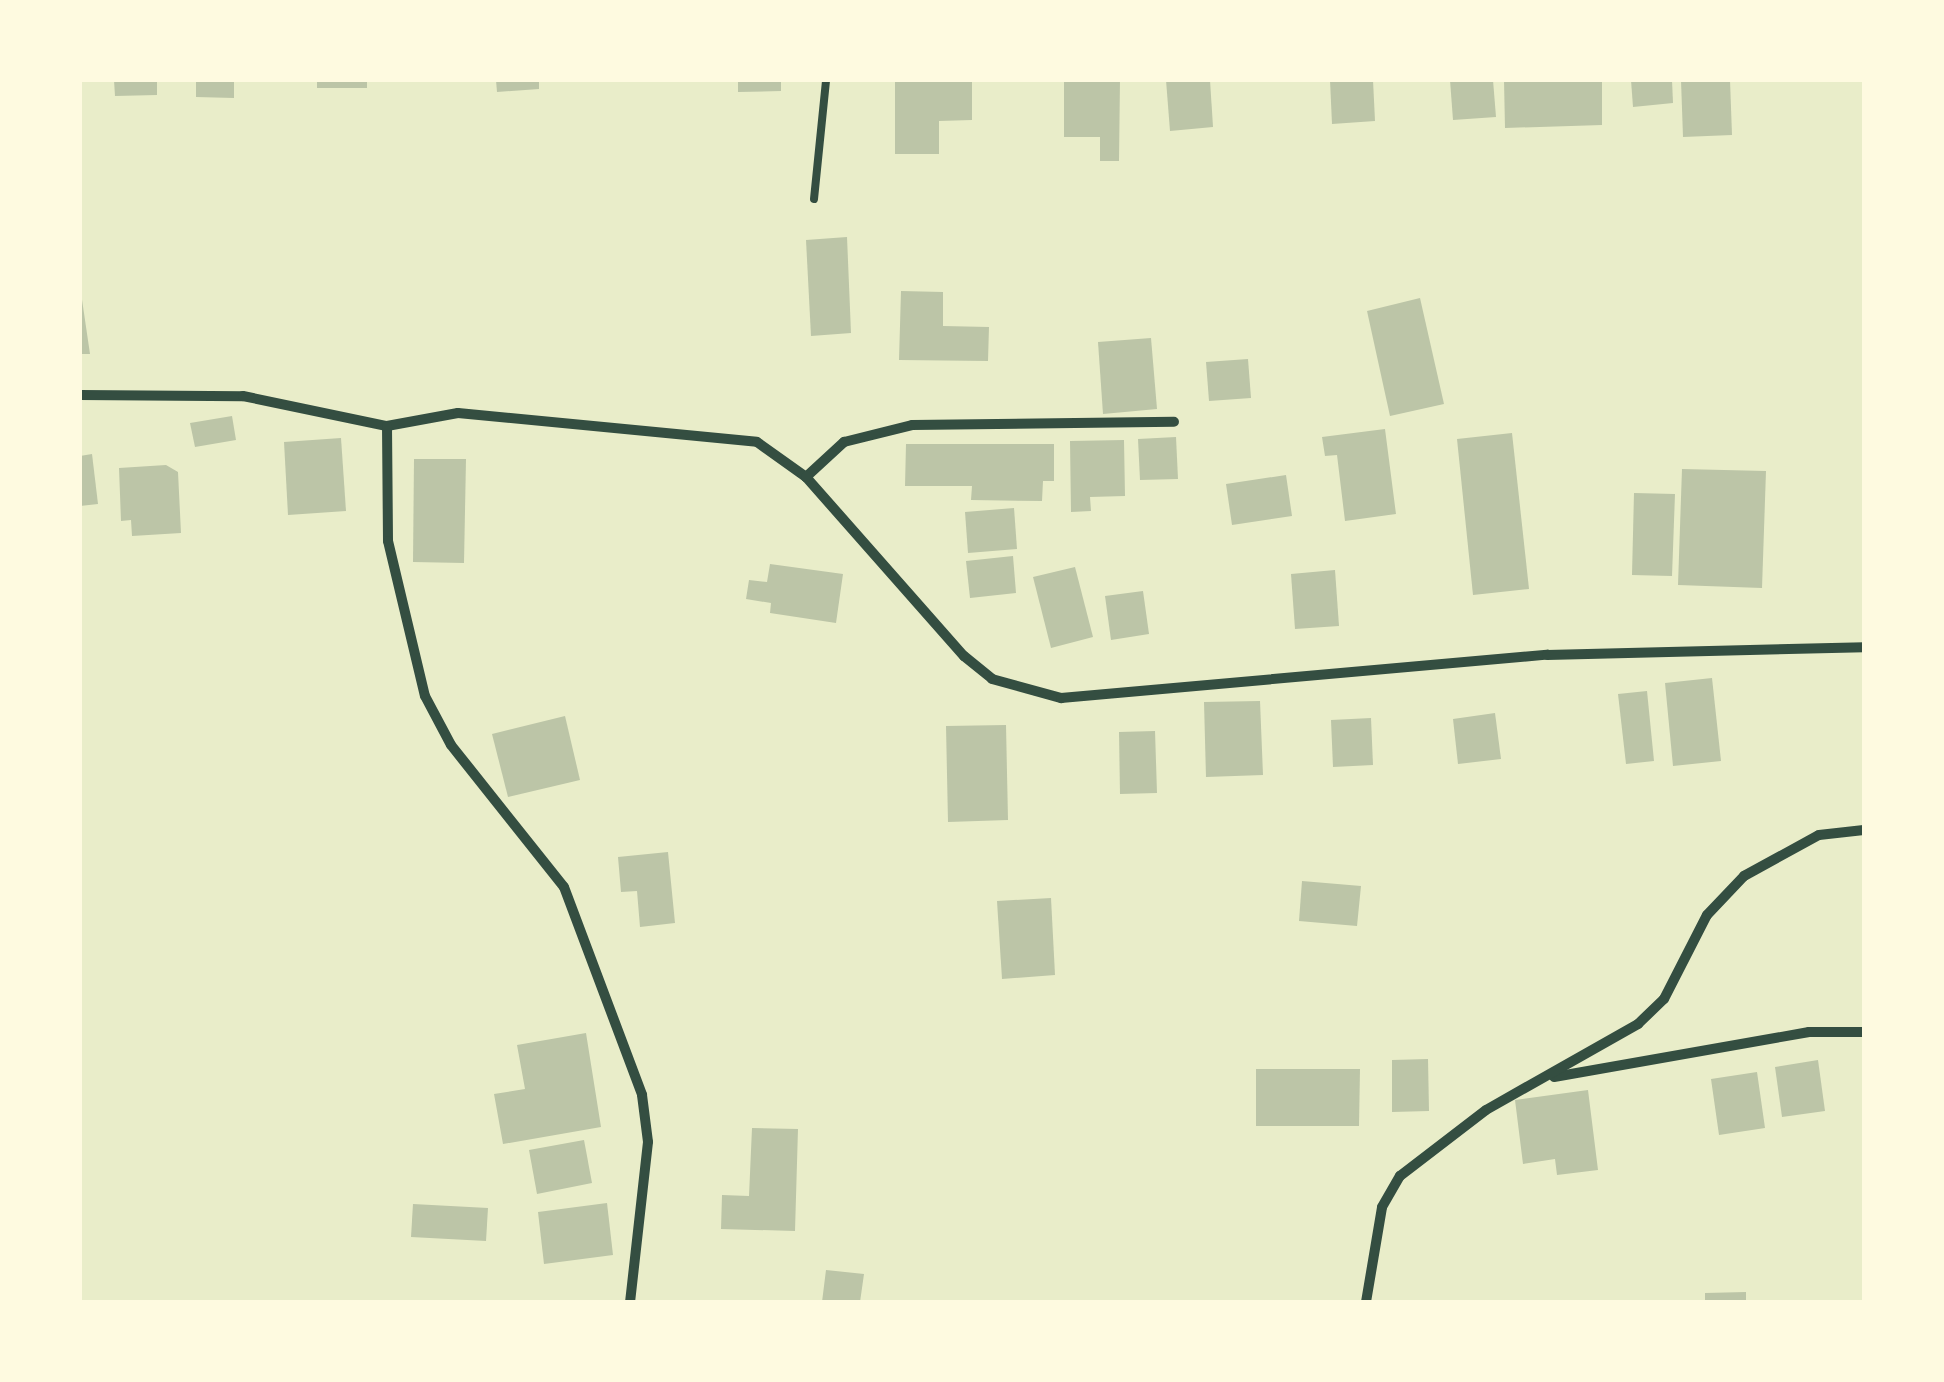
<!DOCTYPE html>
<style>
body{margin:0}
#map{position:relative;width:1944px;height:1382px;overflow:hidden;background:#e9edc9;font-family:"Source Sans 3",sans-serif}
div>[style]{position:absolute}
.building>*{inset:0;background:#bcc5a7}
.service>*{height:8px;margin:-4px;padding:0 4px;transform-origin:4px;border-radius:4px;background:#344e41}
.minor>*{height:10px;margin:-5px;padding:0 5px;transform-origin:5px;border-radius:5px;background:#344e41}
span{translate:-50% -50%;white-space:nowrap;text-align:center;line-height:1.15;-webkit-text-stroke:10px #fefae0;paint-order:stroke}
.frame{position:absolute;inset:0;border:82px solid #fefae0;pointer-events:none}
</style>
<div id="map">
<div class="building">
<i style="clip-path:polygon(114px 80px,157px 80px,157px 95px,115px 96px)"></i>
<i style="clip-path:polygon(196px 80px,234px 80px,234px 98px,196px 97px)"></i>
<i style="clip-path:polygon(317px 80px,367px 80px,367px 88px,317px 88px)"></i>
<i style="clip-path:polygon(496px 80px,539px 80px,539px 89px,497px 92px)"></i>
<i style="clip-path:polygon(738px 80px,781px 80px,781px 91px,738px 92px)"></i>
<i style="clip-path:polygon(895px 80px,972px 81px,972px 120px,939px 121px,939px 154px,895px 154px)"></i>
<i style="clip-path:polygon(1064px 80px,1120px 80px,1119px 161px,1100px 161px,1100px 137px,1064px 137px)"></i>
<i style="clip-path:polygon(1166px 80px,1210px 80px,1213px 127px,1170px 131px)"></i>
<i style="clip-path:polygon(1330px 80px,1373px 80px,1375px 121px,1332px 124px)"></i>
<i style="clip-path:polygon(1450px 80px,1493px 80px,1496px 117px,1453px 120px)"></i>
<i style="clip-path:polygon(1504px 80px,1602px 80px,1602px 125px,1505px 128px)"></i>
<i style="clip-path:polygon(1631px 80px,1672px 80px,1673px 103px,1633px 107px)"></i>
<i style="clip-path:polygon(1681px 80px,1730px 80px,1732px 135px,1683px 137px)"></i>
<i style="clip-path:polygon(847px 237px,851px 333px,811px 336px,806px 240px)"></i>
<i style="clip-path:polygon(80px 286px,90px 354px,80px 354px)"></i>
<i style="clip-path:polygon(901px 291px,943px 292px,943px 326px,989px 327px,988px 361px,899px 360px)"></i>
<i style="clip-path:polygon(1420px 298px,1444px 404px,1390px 416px,1367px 311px)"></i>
<i style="clip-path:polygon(1151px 338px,1157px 409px,1103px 414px,1098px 342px)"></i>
<i style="clip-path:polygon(1248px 359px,1251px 398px,1209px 401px,1206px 362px)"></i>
<i style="clip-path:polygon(232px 416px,236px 440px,195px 447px,190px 423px)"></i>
<i style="clip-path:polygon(1385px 429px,1396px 514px,1345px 521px,1337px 455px,1325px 456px,1322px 437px)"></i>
<i style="clip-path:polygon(1512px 433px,1529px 589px,1473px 595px,1457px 439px)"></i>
<i style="clip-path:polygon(1176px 437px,1178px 479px,1140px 480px,1138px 439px)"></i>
<i style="clip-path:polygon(341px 438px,346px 511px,288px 515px,284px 442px)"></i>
<i style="clip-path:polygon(1124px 440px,1125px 496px,1090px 497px,1091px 511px,1071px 512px,1070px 441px)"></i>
<i style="clip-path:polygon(906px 444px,1054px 444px,1054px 481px,1043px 481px,1042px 501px,971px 500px,972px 486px,905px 486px)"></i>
<i style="clip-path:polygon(92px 454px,98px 504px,80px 506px,80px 456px)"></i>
<i style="clip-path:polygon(414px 459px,466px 459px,464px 563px,413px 562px)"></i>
<i style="clip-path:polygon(166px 465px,178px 472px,181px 533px,132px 536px,131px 520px,121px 521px,119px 468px)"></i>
<i style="clip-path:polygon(1682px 469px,1766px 471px,1762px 588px,1678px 585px)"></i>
<i style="clip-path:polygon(1286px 475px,1292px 516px,1232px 525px,1226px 484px)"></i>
<i style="clip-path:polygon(1634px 493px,1675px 494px,1672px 576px,1632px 575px)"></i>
<i style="clip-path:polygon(1014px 508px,1017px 549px,968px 553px,965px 512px)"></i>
<i style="clip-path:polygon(1013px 556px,1016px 593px,970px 598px,966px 561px)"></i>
<i style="clip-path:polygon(770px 564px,843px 574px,836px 623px,770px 613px,771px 603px,746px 599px,749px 580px,767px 582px)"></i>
<i style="clip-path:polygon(1075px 567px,1093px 637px,1051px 648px,1033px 577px)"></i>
<i style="clip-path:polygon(1335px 570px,1339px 626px,1295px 629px,1291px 574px)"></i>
<i style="clip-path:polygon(1143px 591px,1149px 634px,1111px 640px,1105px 596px)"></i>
<i style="clip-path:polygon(1712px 678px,1721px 761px,1673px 766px,1665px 683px)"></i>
<i style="clip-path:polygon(1647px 691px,1654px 761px,1626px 764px,1618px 694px)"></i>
<i style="clip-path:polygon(1260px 701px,1263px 775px,1206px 777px,1204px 702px)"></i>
<i style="clip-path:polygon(1495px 713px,1501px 759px,1458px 764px,1453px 719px)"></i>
<i style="clip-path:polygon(565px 716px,580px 780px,508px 797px,492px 734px)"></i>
<i style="clip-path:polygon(1371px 718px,1373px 765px,1333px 767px,1331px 720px)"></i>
<i style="clip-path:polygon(1006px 725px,1008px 820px,948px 822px,946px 726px)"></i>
<i style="clip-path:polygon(1155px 731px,1157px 793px,1120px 794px,1119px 732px)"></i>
<i style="clip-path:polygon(668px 852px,675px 923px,640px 927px,637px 891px,621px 892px,618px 857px)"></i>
<i style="clip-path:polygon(1302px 881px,1361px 886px,1357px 926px,1299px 921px)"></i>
<i style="clip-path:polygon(1051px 898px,1055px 975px,1002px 979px,997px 901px)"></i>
<i style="clip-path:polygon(586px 1033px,601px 1127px,503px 1144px,494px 1094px,525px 1089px,517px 1045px)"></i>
<i style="clip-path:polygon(1428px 1059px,1429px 1111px,1392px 1112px,1392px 1060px)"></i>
<i style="clip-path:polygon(1818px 1060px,1825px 1111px,1782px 1117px,1775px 1067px)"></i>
<i style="clip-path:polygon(1256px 1069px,1360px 1069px,1359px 1126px,1256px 1126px)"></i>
<i style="clip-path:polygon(1757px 1072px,1765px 1128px,1719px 1135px,1711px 1079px)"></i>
<i style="clip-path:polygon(1588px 1090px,1598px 1170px,1557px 1175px,1555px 1159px,1523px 1164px,1515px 1100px)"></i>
<i style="clip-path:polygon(752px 1128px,798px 1129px,795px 1231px,721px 1229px,722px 1195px,749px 1196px)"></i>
<i style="clip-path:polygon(584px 1140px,592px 1183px,537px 1194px,529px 1150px)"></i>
<i style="clip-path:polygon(607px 1203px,613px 1255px,544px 1264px,538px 1212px)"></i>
<i style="clip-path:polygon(413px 1204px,488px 1208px,486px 1241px,411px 1237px)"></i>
<i style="clip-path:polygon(826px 1270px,864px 1274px,860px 1302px,822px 1302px)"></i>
<i style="clip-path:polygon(1746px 1292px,1746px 1302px,1705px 1302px,1705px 1293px)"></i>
</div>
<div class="service">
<i style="left:814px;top:199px;width:120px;rotate:-84.2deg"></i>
</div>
<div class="minor">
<i style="left:80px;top:395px;width:163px;rotate:0.4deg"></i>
<i style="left:243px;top:396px;width:147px;rotate:11.8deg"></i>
<i style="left:387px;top:426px;width:72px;rotate:-10.4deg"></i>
<i style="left:458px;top:413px;width:300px;rotate:5.5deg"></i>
<i style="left:757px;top:442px;width:60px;rotate:35.5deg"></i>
<i style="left:806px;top:477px;width:239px;rotate:48.6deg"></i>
<i style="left:964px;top:656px;width:36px;rotate:39deg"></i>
<i style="left:992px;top:679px;width:72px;rotate:15.4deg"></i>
<i style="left:1061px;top:698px;width:488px;rotate:-5.1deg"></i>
<i style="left:1547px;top:655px;width:317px;rotate:-1.4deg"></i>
<i style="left:387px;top:426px;width:115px;rotate:89.5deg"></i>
<i style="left:388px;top:541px;width:159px;rotate:76.6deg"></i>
<i style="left:425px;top:696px;width:55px;rotate:62deg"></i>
<i style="left:451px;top:745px;width:181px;rotate:51.5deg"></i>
<i style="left:564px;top:887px;width:222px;rotate:69.4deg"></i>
<i style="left:642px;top:1095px;width:47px;rotate:82.7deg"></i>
<i style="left:648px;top:1142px;width:161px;rotate:96.4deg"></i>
<i style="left:806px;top:477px;width:52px;rotate:-42.6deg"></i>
<i style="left:844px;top:442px;width:70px;rotate:-14deg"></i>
<i style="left:912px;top:425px;width:262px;rotate:-0.7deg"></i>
<i style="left:1554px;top:1077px;width:259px;rotate:-10deg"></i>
<i style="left:1809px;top:1032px;width:55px"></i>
<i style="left:1366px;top:1302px;width:96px;rotate:-80.4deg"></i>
<i style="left:1382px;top:1207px;width:36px;rotate:-60deg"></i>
<i style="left:1400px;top:1176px;width:108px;rotate:-37.5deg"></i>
<i style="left:1486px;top:1110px;width:175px;rotate:-29.5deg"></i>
<i style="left:1638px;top:1024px;width:36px;rotate:-44deg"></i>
<i style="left:1664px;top:999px;width:94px;rotate:-62.9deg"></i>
<i style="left:1707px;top:915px;width:54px;rotate:-46.5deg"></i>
<i style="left:1744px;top:876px;width:85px;rotate:-28.7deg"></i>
<i style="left:1819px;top:835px;width:45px;rotate:-6.3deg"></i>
</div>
<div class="frame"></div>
</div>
